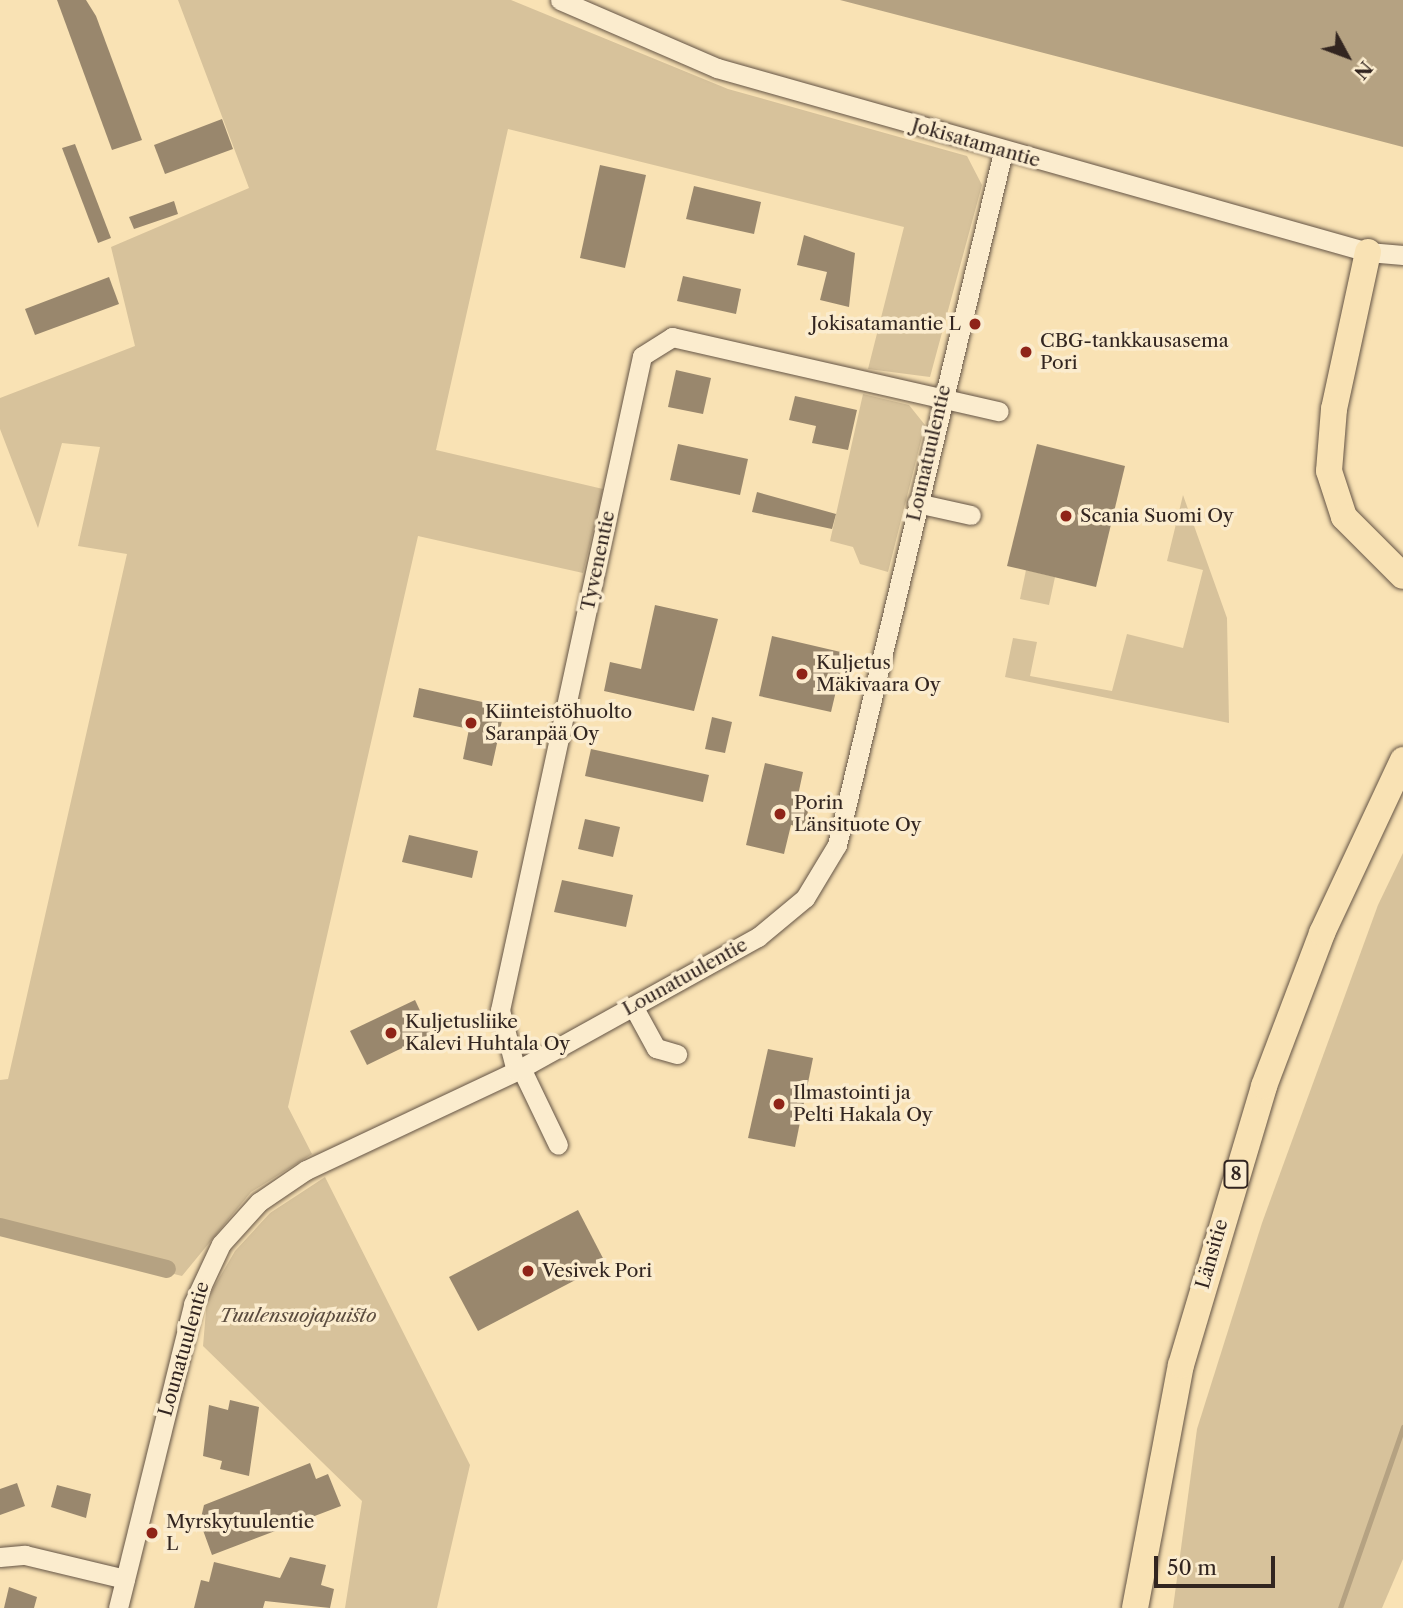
<!DOCTYPE html>
<meta charset="utf-8">
<style>
body{margin:0}
#map{position:relative;width:1403px;height:1608px;overflow:hidden;background:#f9e2b4;font-family:"Libre Caslon Text",serif}
div>[style]{position:absolute}
.green>*{inset:0;background:#d7c29b}
.water>*{inset:0;background:#b5a282}
.stream>*{height:5px;margin:-2.5px;padding:0 2.5px;transform-origin:2.5px;border-radius:2.5px;background:#b5a282}
.canal>*{height:18px;margin:-9px;padding:0 9px;transform-origin:9px;border-radius:9px;background:#b5a282}
.building>*{inset:0;background:#99876d}
.roads{filter:drop-shadow(0 0 2px #645445) drop-shadow(0 0 2px #645445)}
.minor>*{height:19px;margin:-9.5px;padding:0 9.5px;transform-origin:9.5px;border-radius:9.5px;background:#fbecce}
.highway>*{height:26px;margin:-13px;padding:0 13px;transform-origin:13px;border-radius:13px;background:#f9e2b4}
.dots>*{width:19px;height:19px;translate:-50% -50%;box-sizing:border-box;border:4px solid #fbecce;border-radius:50%}
span{translate:-50% -50%;white-space:nowrap;text-align:center;line-height:1.15;-webkit-text-stroke:7px #fbecce;paint-order:stroke}
.shield-label span{padding:2px 5px;background:#fbecce;border:2px solid;border-radius:5px;-webkit-text-stroke-width:0}
.shield-label{font-size:18px;color:#322520;font-weight:700}
.street-label{font-size:19px;color:#322520}
.poi-label{font-size:19px;color:#322520}
.right{translate:-100% -50%;text-align:right}
.left{translate:0 -50%;text-align:left}
.park-label{font-size:19px;color:#5b4c3f;font-style:italic}
.north{position:absolute;left:1312px;top:21px;width:70px;height:70px;-webkit-text-stroke:5px #fbecce;paint-order:stroke;rotate:131deg;font-size:19px;font-weight:700;line-height:28px;text-align:center;color:#322520}
.north::after{content:'';display:block;margin:auto;width:24px;height:32px;background:#322520;clip-path:polygon(50% 0,100% 100%,50% 72%,0 100%)}
.scale{position:absolute;left:1154px;top:1556px;width:121px;height:32px;box-sizing:border-box;border:4px solid #322520;border-top:0;padding-left:9px;font-size:21px;line-height:24px;white-space:nowrap;color:#322520;-webkit-text-stroke:5px #fbecce;paint-order:stroke}
</style>
<div id="map">
<div class="green">
<i style="clip-path:polygon(178px 0,511px 0,728px 89px,967px 156px,982px 185px,930px 377px,868px 369px,904px 227px,508px 129px,436px 450px,603px 489px,583px 573px,418px 536px,288px 1107px,312px 1154px,251px 1192px,182px 1276px,0 1230px,0 1080px,8px 1079px,127px 554px,78px 546px,100px 447px,62px 443px,38px 528px,0 429px,0 398px,135px 346px,111px 247px,249px 188px)"></i>
<i style="clip-path:polygon(863px 394px,909px 405px,925px 425px,888px 572px,860px 564px,853px 547px,830px 541px)"></i>
<i style="clip-path:polygon(1183px 495px,1227px 618px,1229px 723px,1005px 677px,1013px 638px,1037px 642px,1030px 676px,1112px 691px,1127px 634px,1183px 648px,1203px 570px,1167px 561px)"></i>
<i style="clip-path:polygon(1026px 570px,1055px 577px,1049px 605px,1020px 599px)"></i>
<i style="clip-path:polygon(1403px 853px,1403px 1559px,1382px 1608px,1173px 1608px,1197px 1429px,1262px 1223px,1378px 905px)"></i>
<i style="clip-path:polygon(325px 1177px,470px 1465px,437px 1608px,345px 1608px,362px 1501px,203px 1346px,207px 1299px,235px 1251px,270px 1213px)"></i>
</div>
<div class="water">
<i style="clip-path:polygon(840px 0,1403px 0,1403px 147px,1067px 59px)"></i>
</div>
<div class="stream">
<i style="left:1340px;top:1608px;width:192px;rotate:-70.8deg"></i>
</div>
<div class="canal">
<i style="left:0;top:1227px;width:172px;rotate:14.1deg"></i>
</div>
<div class="building">
<i style="clip-path:polygon(57px 0,86px 0,96px 16px,142px 140px,112px 150px)"></i>
<i style="clip-path:polygon(222px 119px,233px 149px,165px 174px,154px 145px)"></i>
<i style="clip-path:polygon(75px 144px,111px 238px,98px 243px,62px 148px)"></i>
<i style="clip-path:polygon(600px 165px,646px 175px,625px 268px,580px 258px)"></i>
<i style="clip-path:polygon(694px 186px,761px 202px,754px 234px,686px 219px)"></i>
<i style="clip-path:polygon(174px 201px,178px 214px,134px 229px,129px 217px)"></i>
<i style="clip-path:polygon(804px 235px,855px 253px,849px 307px,820px 300px,827px 272px,797px 265px)"></i>
<i style="clip-path:polygon(683px 276px,741px 289px,736px 314px,677px 301px)"></i>
<i style="clip-path:polygon(109px 277px,119px 304px,35px 335px,25px 309px)"></i>
<i style="clip-path:polygon(676px 370px,711px 378px,703px 414px,668px 407px)"></i>
<i style="clip-path:polygon(795px 396px,857px 410px,848px 450px,812px 443px,816px 426px,789px 420px)"></i>
<i style="clip-path:polygon(678px 444px,748px 459px,740px 495px,670px 480px)"></i>
<i style="clip-path:polygon(1037px 444px,1125px 466px,1096px 587px,1007px 566px)"></i>
<i style="clip-path:polygon(757px 492px,836px 514px,832px 529px,752px 512px)"></i>
<i style="clip-path:polygon(655px 605px,718px 619px,694px 711px,604px 691px,610px 662px,641px 669px)"></i>
<i style="clip-path:polygon(772px 636px,845px 653px,831px 712px,759px 696px)"></i>
<i style="clip-path:polygon(419px 688px,505px 707px,492px 766px,463px 759px,469px 729px,413px 717px)"></i>
<i style="clip-path:polygon(712px 717px,732px 722px,725px 753px,705px 749px)"></i>
<i style="clip-path:polygon(591px 749px,709px 775px,703px 802px,585px 776px)"></i>
<i style="clip-path:polygon(765px 763px,803px 772px,797px 800px,810px 803px,804px 828px,791px 825px,784px 854px,746px 845px)"></i>
<i style="clip-path:polygon(585px 819px,620px 827px,613px 857px,578px 849px)"></i>
<i style="clip-path:polygon(409px 835px,478px 851px,472px 878px,402px 862px)"></i>
<i style="clip-path:polygon(562px 880px,633px 895px,626px 927px,554px 912px)"></i>
<i style="clip-path:polygon(415px 1000px,431px 1034px,367px 1065px,350px 1031px)"></i>
<i style="clip-path:polygon(768px 1049px,813px 1058px,795px 1147px,748px 1138px)"></i>
<i style="clip-path:polygon(578px 1210px,606px 1264px,478px 1331px,449px 1277px)"></i>
<i style="clip-path:polygon(230px 1400px,259px 1407px,249px 1476px,220px 1469px,222px 1461px,203px 1456px,209px 1405px,228px 1410px)"></i>
<i style="clip-path:polygon(310px 1463px,316px 1479px,328px 1474px,341px 1506px,212px 1555px,200px 1522px,204px 1505px)"></i>
<i style="clip-path:polygon(17px 1483px,25px 1506px,0 1515px,0 1489px)"></i>
<i style="clip-path:polygon(57px 1485px,91px 1494px,86px 1518px,51px 1507px)"></i>
<i style="clip-path:polygon(290px 1557px,326px 1565px,321px 1585px,334px 1589px,330px 1608px,265px 1601px,263px 1608px,194px 1608px,201px 1580px,209px 1582px,214px 1562px,280px 1578px)"></i>
<i style="clip-path:polygon(9px 1587px,37px 1597px,34px 1608px,4px 1608px)"></i>
</div>
<div class="roads">
<div class="minor">
<i style="left:560px;top:0;width:171px;rotate:23.4deg"></i>
<i style="left:717px;top:68px;width:677px;rotate:15.78deg"></i>
<i style="left:1368px;top:252px;width:35px;rotate:5deg"></i>
<i style="left:917px;top:503px;width:55px;rotate:12.5deg"></i>
<i style="left:633px;top:1006px;width:48px;rotate:61.3deg"></i>
<i style="left:656px;top:1048px;width:22px;rotate:16deg"></i>
<i style="left:521px;top:1068px;width:85px;rotate:64.3deg"></i>
<i style="left:516px;top:1071px;width:63px;rotate:-104.7deg"></i>
<i style="left:500px;top:1010px;width:669px;rotate:-77.75deg"></i>
<i style="left:642px;top:356px;width:36px;rotate:-32deg"></i>
<i style="left:672px;top:337px;width:335px;rotate:12.8deg"></i>
<i style="left:0;top:1557px;width:25px;rotate:-5deg"></i>
<i style="left:25px;top:1555px;width:103px;rotate:13.5deg"></i>
<i style="left:118px;top:1608px;width:313px;rotate:-76.1deg"></i>
<i style="left:193px;top:1304px;width:66px;rotate:-65deg"></i>
<i style="left:221px;top:1244px;width:57px;rotate:-47.9deg"></i>
<i style="left:259px;top:1202px;width:57px;rotate:-34.2deg"></i>
<i style="left:306px;top:1170px;width:232px;rotate:-25.2deg"></i>
<i style="left:516px;top:1071px;width:277px;rotate:-29deg"></i>
<i style="left:758px;top:937px;width:61px;rotate:-39.7deg"></i>
<i style="left:805px;top:898px;width:62px;rotate:-58.9deg"></i>
<i style="left:837px;top:845px;width:713px;rotate:-76.53deg"></i>
</div>
<div class="highway">
<i style="left:1368px;top:252px;width:161px;rotate:102.2deg"></i>
<i style="left:1334px;top:409px;width:62px;rotate:94.6deg"></i>
<i style="left:1329px;top:471px;width:48px;rotate:71.9deg"></i>
<i style="left:1344px;top:517px;width:83px;rotate:45deg"></i>
<i style="left:1135px;top:1608px;width:247px;rotate:-79.3deg"></i>
<i style="left:1181px;top:1365px;width:291px;rotate:-73.4deg"></i>
<i style="left:1264px;top:1086px;width:164px;rotate:-69.2deg"></i>
<i style="left:1322px;top:933px;width:191px;rotate:-64.9deg"></i>
</div>
</div>
<div class="dots">
<i style="left:975px;top:324px;background:#8f2418"></i>
<i style="left:1026px;top:352px;background:#8f2418"></i>
<i style="left:1066px;top:516px;background:#8f2418"></i>
<i style="left:802px;top:674px;background:#8f2418"></i>
<i style="left:471px;top:723px;background:#8f2418"></i>
<i style="left:780px;top:814px;background:#8f2418"></i>
<i style="left:391px;top:1033px;background:#8f2418"></i>
<i style="left:779px;top:1104px;background:#8f2418"></i>
<i style="left:528px;top:1271px;background:#8f2418"></i>
<i style="left:152px;top:1533px;background:#8f2418"></i>
</div>
<div class="shield-label">
<span style="left:1236px;top:1174px">8</span>
</div>
<div class="street-label">
<span style="left:976px;top:143px;rotate:16deg">Jokisatamantie</span>
<span style="left:929px;top:453px;rotate:-77deg">Lounatuulentie</span>
<span style="left:598px;top:561px;rotate:-78deg">Tyvenentie</span>
<span style="left:685px;top:977px;rotate:-29deg">Lounatuulentie</span>
<span style="left:1212px;top:1254px;rotate:-74deg">Länsitie</span>
<span style="left:184px;top:1349px;rotate:-74deg">Lounatuulentie</span>
</div>
<div class="poi-label">
<span class="right" style="left:961px;top:324px">Jokisatamantie L</span>
<span class="left" style="left:1040px;top:352px">CBG-tankkausasema<br>Pori</span>
<span class="left" style="left:1080px;top:516px">Scania Suomi Oy</span>
<span class="left" style="left:816px;top:674px">Kuljetus<br>Mäkivaara Oy</span>
<span class="left" style="left:485px;top:723px">Kiinteistöhuolto<br>Saranpää Oy</span>
<span class="left" style="left:794px;top:814px">Porin<br>Länsituote Oy</span>
<span class="left" style="left:405px;top:1033px">Kuljetusliike<br>Kalevi Huhtala Oy</span>
<span class="left" style="left:793px;top:1104px">Ilmastointi ja<br>Pelti Hakala Oy</span>
<span class="left" style="left:542px;top:1271px">Vesivek Pori</span>
<span class="left" style="left:166px;top:1533px">Myrskytuulentie<br>L</span>
</div>
<div class="park-label">
<span style="left:298px;top:1316px">Tuulensuojapuisto</span>
</div>
<div class="north">N</div>
<div class="scale">50 m</div>
</div>
